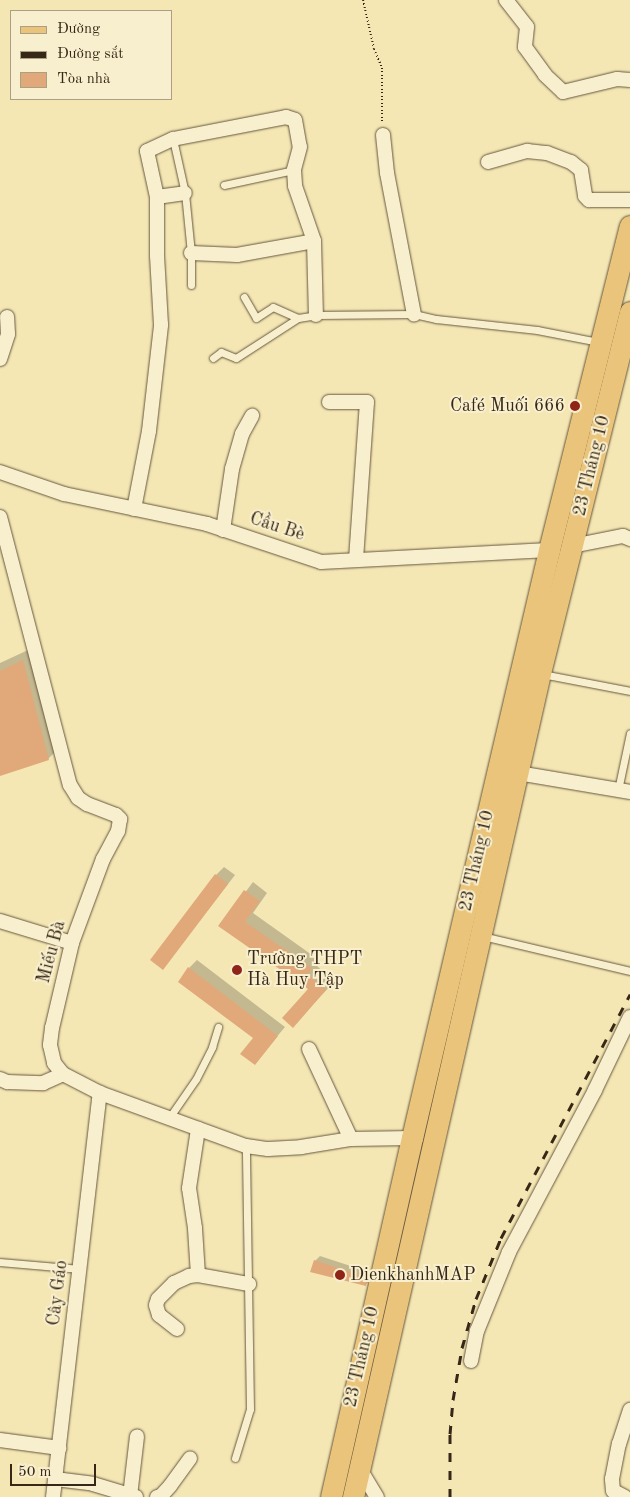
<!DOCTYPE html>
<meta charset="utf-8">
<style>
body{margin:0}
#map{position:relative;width:630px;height:1497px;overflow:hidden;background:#f4e7b4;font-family:"Old Standard TT",serif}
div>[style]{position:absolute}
.shadow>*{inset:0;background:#0003}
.building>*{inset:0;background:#e1a97a}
.path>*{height:2px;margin-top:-1px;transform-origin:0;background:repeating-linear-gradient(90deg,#372716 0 1px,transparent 0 3.5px)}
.roads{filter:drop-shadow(0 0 1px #66573e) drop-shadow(0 0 1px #66573e)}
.service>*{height:7px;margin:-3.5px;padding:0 3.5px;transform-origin:3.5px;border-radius:3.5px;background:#f8efce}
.minor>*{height:14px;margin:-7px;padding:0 7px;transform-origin:7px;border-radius:7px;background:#f8efce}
.primary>*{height:21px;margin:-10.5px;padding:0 10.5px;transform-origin:10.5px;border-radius:10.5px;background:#eac47a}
.rail>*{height:3px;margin-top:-1.5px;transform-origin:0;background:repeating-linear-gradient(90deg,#372716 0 9px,transparent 0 18px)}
.dots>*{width:14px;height:14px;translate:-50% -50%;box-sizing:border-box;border:2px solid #f8efce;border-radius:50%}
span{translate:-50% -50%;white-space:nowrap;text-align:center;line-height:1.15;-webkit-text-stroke:4px #f8efce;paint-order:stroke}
.poi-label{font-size:18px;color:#372716}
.right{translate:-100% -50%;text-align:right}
.left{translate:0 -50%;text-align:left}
.street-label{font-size:18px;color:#372716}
.legend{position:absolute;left:10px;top:10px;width:162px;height:90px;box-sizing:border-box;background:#f8efce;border:1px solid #ab9f84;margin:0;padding:6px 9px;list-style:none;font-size:15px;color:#372716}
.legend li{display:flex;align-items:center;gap:10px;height:25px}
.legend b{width:25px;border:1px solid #ab9f84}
.scale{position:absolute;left:10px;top:1464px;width:86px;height:22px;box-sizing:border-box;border:2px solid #372716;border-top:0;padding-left:6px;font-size:15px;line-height:18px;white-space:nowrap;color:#372716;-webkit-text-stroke:4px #f8efce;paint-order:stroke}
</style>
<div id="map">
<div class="shadow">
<i style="clip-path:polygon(39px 645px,64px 743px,48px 759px,0 774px,0 663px)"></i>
<i style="clip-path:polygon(224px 867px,235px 875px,163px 968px,216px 875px)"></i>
<i style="clip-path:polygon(253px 882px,267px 893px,253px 913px,319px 960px,316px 965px,334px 982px,300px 1018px,310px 989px,220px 926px)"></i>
<i style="clip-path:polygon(197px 960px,285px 1027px,254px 1064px,254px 1037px,189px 968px)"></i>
<i style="clip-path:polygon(320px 1256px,372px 1273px,371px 1280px,365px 1285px,315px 1261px)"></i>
</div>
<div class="building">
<i style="clip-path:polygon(23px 660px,49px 760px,0 776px,0 671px)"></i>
<i style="clip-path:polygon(215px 874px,228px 884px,163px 970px,150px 960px)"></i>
<i style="clip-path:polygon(244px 890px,260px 901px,245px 922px,312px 968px,308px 974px,326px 990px,293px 1028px,282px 1018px,308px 989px,218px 926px)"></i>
<i style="clip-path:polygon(188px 967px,278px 1036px,255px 1065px,240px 1054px,253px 1038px,178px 982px)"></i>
<i style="clip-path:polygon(314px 1260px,368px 1278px,366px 1286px,310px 1272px)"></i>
</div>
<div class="path">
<i style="left:363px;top:0;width:50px;rotate:77.3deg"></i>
<i style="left:374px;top:49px;width:21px;rotate:67deg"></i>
<i style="left:382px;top:68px;width:54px;rotate:90deg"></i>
</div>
<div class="roads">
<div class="service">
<i style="left:173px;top:139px;width:55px;rotate:77.5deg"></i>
<i style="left:185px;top:193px;width:60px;rotate:84.3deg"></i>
<i style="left:191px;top:253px;width:32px;rotate:90deg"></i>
<i style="left:224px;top:185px;width:72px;rotate:-12.1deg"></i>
<i style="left:244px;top:297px;width:24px;rotate:60deg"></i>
<i style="left:256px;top:318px;width:20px;rotate:-33deg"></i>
<i style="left:273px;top:307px;width:27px;rotate:24deg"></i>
<i style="left:298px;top:318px;width:18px;rotate:-9deg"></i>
<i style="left:316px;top:315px;width:98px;rotate:-0.6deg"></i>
<i style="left:414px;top:314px;width:23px;rotate:13deg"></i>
<i style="left:436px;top:319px;width:102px;rotate:6.2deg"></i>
<i style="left:537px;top:330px;width:62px;rotate:11.1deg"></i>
<i style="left:213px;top:358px;width:10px;rotate:-37deg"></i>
<i style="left:221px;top:352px;width:16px;rotate:22deg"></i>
<i style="left:236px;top:358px;width:74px;rotate:-32.8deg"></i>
<i style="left:542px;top:674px;width:90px;rotate:10.9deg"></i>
<i style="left:618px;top:790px;width:58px;rotate:-78.1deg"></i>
<i style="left:482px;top:936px;width:152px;rotate:13.3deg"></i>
<i style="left:169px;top:1118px;width:47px;rotate:-55.3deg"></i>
<i style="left:196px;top:1079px;width:36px;rotate:-63deg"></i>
<i style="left:212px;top:1047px;width:21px;rotate:-73deg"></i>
<i style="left:0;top:1262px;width:80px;rotate:5deg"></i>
<i style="left:235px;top:1458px;width:51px;rotate:-73deg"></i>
<i style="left:250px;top:1409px;width:263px;rotate:-90.9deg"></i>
</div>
<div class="minor">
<i style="left:506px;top:0;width:34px;rotate:52deg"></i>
<i style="left:527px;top:27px;width:20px;rotate:96deg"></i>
<i style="left:525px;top:47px;width:34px;rotate:54deg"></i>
<i style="left:545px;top:75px;width:25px;rotate:43deg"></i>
<i style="left:563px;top:92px;width:56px;rotate:-13.5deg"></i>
<i style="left:617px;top:79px;width:13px;rotate:4deg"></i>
<i style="left:383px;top:135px;width:38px;rotate:84deg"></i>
<i style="left:387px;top:173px;width:144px;rotate:79.2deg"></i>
<i style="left:488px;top:162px;width:41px;rotate:-15.8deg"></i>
<i style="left:527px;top:151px;width:20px;rotate:6deg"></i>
<i style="left:547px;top:153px;width:26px;rotate:21deg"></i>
<i style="left:571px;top:162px;width:13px;rotate:39deg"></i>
<i style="left:581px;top:170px;width:26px;rotate:81deg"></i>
<i style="left:585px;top:196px;width:6px;rotate:45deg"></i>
<i style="left:589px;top:200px;width:41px"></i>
<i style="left:157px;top:197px;width:28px;rotate:-8deg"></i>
<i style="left:191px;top:253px;width:46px;rotate:2.5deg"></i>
<i style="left:237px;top:255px;width:78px;rotate:-10.3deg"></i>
<i style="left:0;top:359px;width:26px;rotate:-72deg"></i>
<i style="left:8px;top:334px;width:17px;rotate:-93deg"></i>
<i style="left:329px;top:402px;width:38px"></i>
<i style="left:367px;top:402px;width:158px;rotate:94deg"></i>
<i style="left:0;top:472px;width:68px;rotate:19deg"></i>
<i style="left:64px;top:494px;width:146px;rotate:11.8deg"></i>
<i style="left:207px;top:524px;width:120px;rotate:18.4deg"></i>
<i style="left:321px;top:562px;width:228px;rotate:-3deg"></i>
<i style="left:134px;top:509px;width:79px;rotate:-79.1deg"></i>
<i style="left:149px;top:431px;width:107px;rotate:-83.5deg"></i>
<i style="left:161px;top:325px;width:69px;rotate:-93.3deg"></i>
<i style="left:157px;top:256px;width:59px;rotate:-90deg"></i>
<i style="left:157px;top:197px;width:47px;rotate:-102.3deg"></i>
<i style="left:147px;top:151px;width:29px;rotate:-25deg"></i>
<i style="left:173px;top:139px;width:115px;rotate:-11deg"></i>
<i style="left:286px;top:117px;width:9px;rotate:18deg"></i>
<i style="left:295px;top:120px;width:27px;rotate:80deg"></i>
<i style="left:300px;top:147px;width:24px;rotate:105deg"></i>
<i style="left:294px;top:170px;width:16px;rotate:86deg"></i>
<i style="left:295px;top:186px;width:58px;rotate:70.9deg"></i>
<i style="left:314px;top:241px;width:74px;rotate:88.5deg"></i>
<i style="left:0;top:517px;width:277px;rotate:75.4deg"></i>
<i style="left:70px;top:785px;width:15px;rotate:58deg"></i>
<i style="left:78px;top:798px;width:11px;rotate:34deg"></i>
<i style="left:87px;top:804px;width:31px;rotate:21deg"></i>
<i style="left:116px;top:815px;width:6px;rotate:45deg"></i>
<i style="left:120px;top:819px;width:12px;rotate:99deg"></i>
<i style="left:118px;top:831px;width:32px;rotate:118deg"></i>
<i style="left:103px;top:859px;width:90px;rotate:110.3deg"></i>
<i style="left:72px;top:943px;width:87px;rotate:103.2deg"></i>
<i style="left:52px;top:1028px;width:17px;rotate:97deg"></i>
<i style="left:50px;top:1045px;width:18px;rotate:77deg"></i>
<i style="left:54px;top:1063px;width:14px;rotate:51deg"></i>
<i style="left:63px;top:1074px;width:42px;rotate:27.2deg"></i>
<i style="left:100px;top:1093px;width:155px;rotate:20deg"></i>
<i style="left:246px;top:1146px;width:22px;rotate:8deg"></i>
<i style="left:268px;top:1149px;width:33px;rotate:-3deg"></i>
<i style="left:301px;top:1147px;width:51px;rotate:-9.1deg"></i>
<i style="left:351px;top:1139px;width:61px;rotate:-0.9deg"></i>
<i style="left:223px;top:530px;width:62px;rotate:-81.6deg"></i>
<i style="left:232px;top:469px;width:36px;rotate:-74deg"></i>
<i style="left:242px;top:434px;width:21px;rotate:-61deg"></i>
<i style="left:572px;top:546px;width:52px;rotate:-11.1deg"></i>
<i style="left:623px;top:536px;width:8px;rotate:23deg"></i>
<i style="left:518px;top:773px;width:114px;rotate:9.6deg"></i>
<i style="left:0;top:921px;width:75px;rotate:17deg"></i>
<i style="left:309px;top:1049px;width:99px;rotate:65deg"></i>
<i style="left:0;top:1079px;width:8px;rotate:23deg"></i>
<i style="left:7px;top:1082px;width:36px;rotate:2deg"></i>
<i style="left:43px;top:1083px;width:22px;rotate:-24deg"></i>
<i style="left:198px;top:1275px;width:52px;rotate:10deg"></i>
<i style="left:177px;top:1329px;width:23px;rotate:-142deg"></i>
<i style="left:159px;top:1315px;width:10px;rotate:-107deg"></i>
<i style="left:156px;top:1305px;width:6px;rotate:-72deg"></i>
<i style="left:158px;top:1299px;width:23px;rotate:-45deg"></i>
<i style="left:174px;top:1283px;width:17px;rotate:-25deg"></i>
<i style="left:189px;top:1276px;width:9px;rotate:-6deg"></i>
<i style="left:198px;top:1275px;width:47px;rotate:-93.7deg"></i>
<i style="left:195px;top:1228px;width:40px;rotate:-98.5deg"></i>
<i style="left:189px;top:1188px;width:60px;rotate:-81.3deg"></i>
<i style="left:471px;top:1361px;width:31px;rotate:-79deg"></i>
<i style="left:477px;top:1331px;width:85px;rotate:-67.9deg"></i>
<i style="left:509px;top:1252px;width:183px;rotate:-62deg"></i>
<i style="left:595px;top:1090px;width:81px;rotate:-64.4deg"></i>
<i style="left:0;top:1440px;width:60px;rotate:7.7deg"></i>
<i style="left:360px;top:1469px;width:33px;rotate:59deg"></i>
<i style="left:55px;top:1479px;width:38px;rotate:7deg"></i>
<i style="left:93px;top:1484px;width:45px;rotate:16.8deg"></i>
<i style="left:130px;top:1496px;width:60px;rotate:-83.3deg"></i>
<i style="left:53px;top:1497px;width:407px;rotate:-83.4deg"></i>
<i style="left:157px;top:1497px;width:4px;rotate:-14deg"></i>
<i style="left:161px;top:1496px;width:13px;rotate:-48deg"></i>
<i style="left:170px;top:1486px;width:34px;rotate:-54deg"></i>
<i style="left:625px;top:1497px;width:13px;rotate:-153deg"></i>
<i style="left:613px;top:1491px;width:12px;rotate:-95deg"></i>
<i style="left:612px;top:1479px;width:36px;rotate:-79deg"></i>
<i style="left:619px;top:1444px;width:36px;rotate:-72deg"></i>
</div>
<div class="primary">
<i style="left:331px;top:1497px;width:368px;rotate:-77.3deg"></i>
<i style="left:412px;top:1138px;width:604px;rotate:-76.88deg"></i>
<i style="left:549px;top:550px;width:334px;rotate:-76deg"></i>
<i style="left:353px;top:1497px;width:845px;rotate:-77.21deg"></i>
<i style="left:540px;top:673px;width:372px;rotate:-76deg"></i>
</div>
</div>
<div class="rail">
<i style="left:450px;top:1497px;width:63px;rotate:-90deg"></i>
<i style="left:450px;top:1434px;width:34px;rotate:-85deg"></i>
<i style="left:453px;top:1400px;width:53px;rotate:-80.2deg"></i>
<i style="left:462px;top:1348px;width:51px;rotate:-74.1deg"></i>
<i style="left:476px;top:1299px;width:66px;rotate:-67.7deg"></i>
<i style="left:501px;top:1238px;width:276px;rotate:-62.1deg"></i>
</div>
<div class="dots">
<i style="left:575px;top:406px;background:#8f2418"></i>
<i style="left:237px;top:970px;background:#8f2418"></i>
<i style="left:340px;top:1275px;background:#8f2418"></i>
</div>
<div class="poi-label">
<span class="right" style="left:565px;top:406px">Café Muối 666</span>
<span class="left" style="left:247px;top:970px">Trường THPT<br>Hà Huy Tập</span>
<span class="left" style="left:350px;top:1275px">DienkhanhMAP</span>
</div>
<div class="street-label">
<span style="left:592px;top:466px;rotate:-76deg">23 Tháng 10</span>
<span style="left:277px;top:527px;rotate:18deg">Cầu Bè</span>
<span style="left:477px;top:861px;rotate:-77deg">23 Tháng 10</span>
<span style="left:52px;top:952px;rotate:-75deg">Miếu Bà</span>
<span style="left:58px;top:1293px;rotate:-83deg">Cây Gáo</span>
<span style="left:362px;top:1357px;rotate:-77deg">23 Tháng 10</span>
</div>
<ul class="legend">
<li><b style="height:6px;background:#eac47a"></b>Đường</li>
<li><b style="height:6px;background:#372716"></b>Đường sắt</li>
<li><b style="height:14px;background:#e1a97a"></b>Tòa nhà</li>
</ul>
<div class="scale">50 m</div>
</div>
